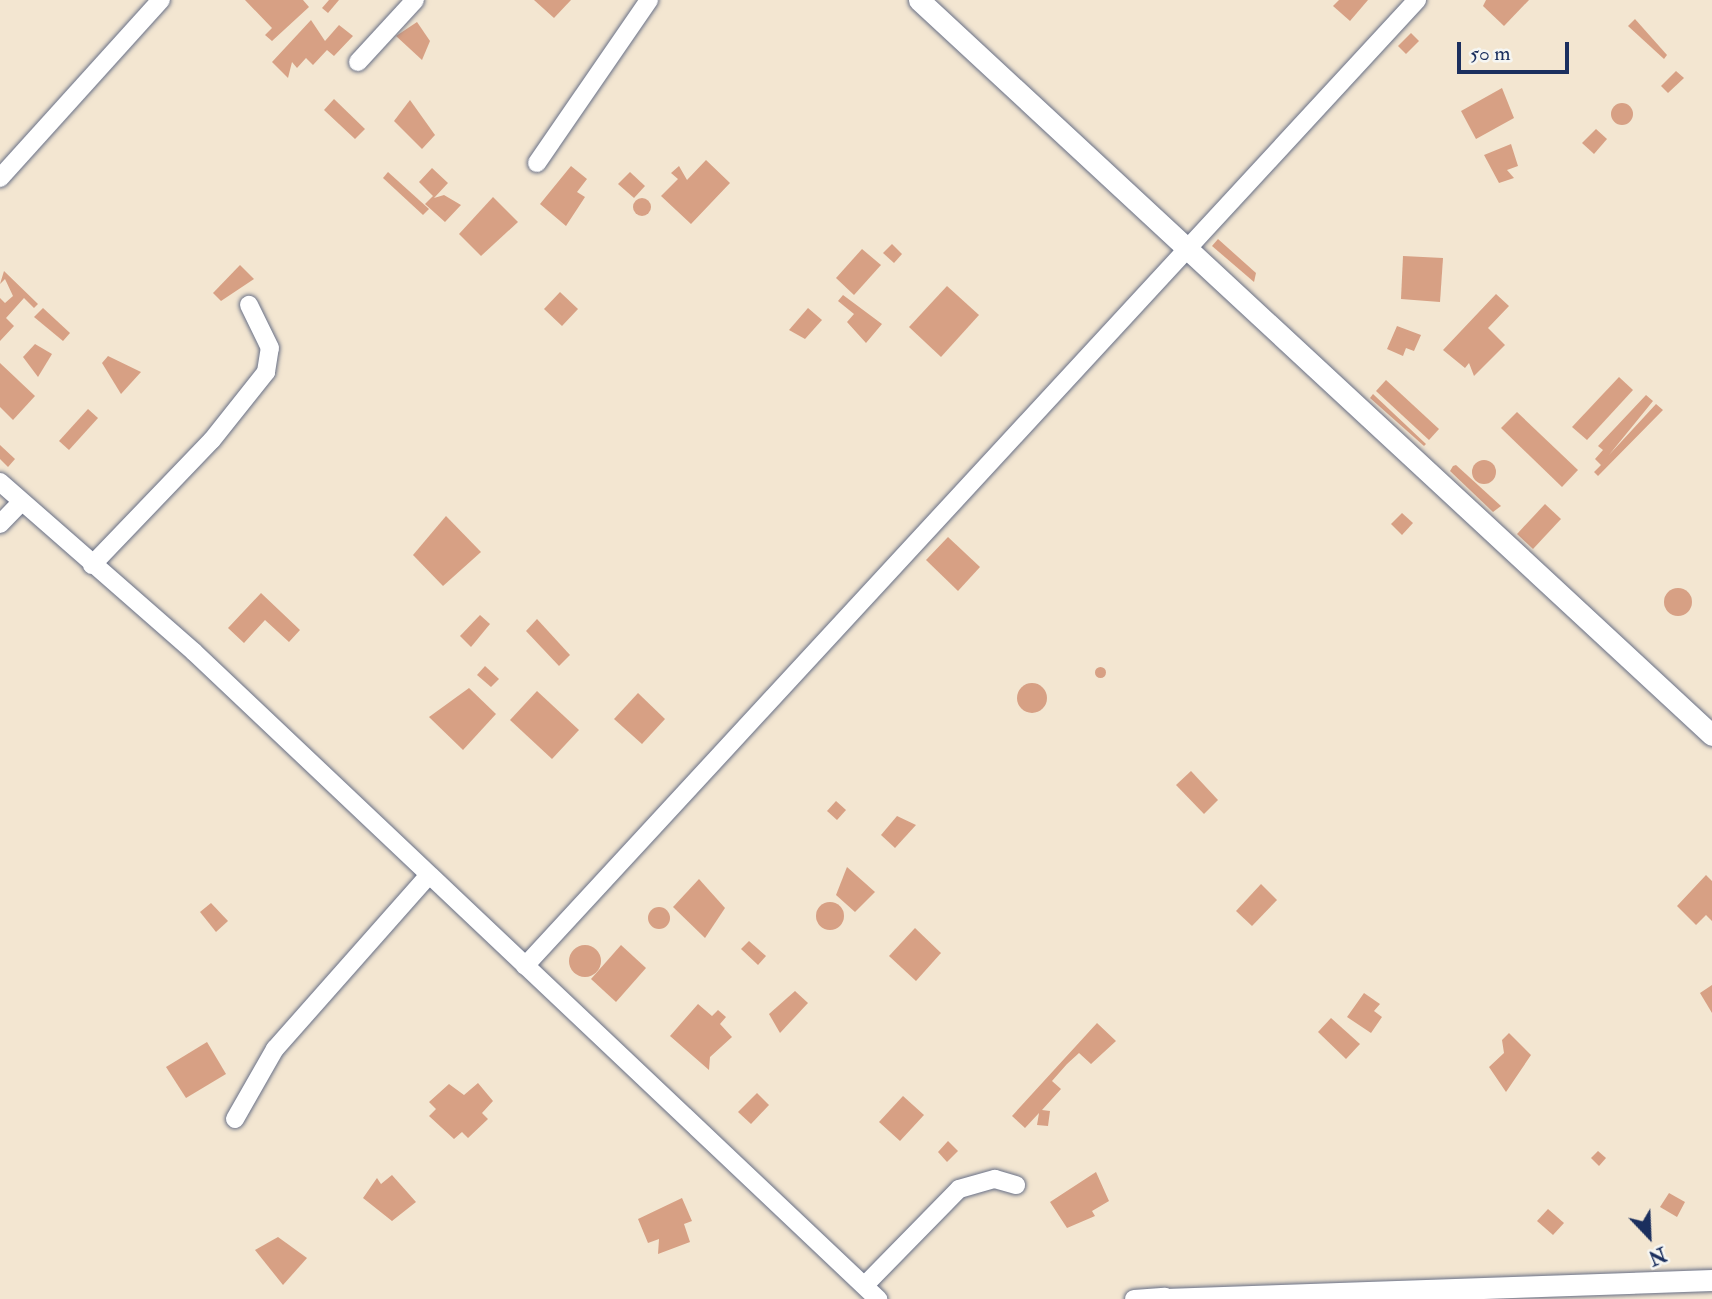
<!DOCTYPE html>
<style>
body{margin:0}
#map{position:relative;width:1712px;height:1299px;overflow:hidden;background:#f3e6d1;font-family:"IM FELL Double Pica",serif}
div>[style]{position:absolute}
.building>*{inset:0;background:#d7a084}
.round{border-radius:50%}
.roads{filter:drop-shadow(0 0 2px #676f86) drop-shadow(0 0 2px #676f86)}
.minor>*{height:18px;margin:-9px;padding:0 9px;transform-origin:9px;border-radius:9px;background:#fff}
.tertiary>*{height:21px;margin:-10.5px;padding:0 10.5px;transform-origin:10.5px;border-radius:10.5px;background:#fff}
span{translate:-50% -50%;white-space:nowrap;text-align:center;line-height:1.15;-webkit-text-stroke:5px #f6f6f2;paint-order:stroke}
.north{position:absolute;left:1614px;top:1201px;width:70px;height:70px;-webkit-text-stroke:5px #f6f6f2;paint-order:stroke;rotate:157deg;font-size:19px;font-weight:700;line-height:28px;text-align:center;color:#1b2f5e}
.north::after{content:'';display:block;margin:auto;width:24px;height:32px;background:#1b2f5e;clip-path:polygon(50% 0,100% 100%,50% 72%,0 100%)}
.scale{position:absolute;left:1457px;top:42px;width:112px;height:32px;box-sizing:border-box;border:4px solid #1b2f5e;border-top:0;padding-left:9px;font-size:21px;line-height:24px;white-space:nowrap;color:#1b2f5e;-webkit-text-stroke:5px #f6f6f2;paint-order:stroke}
</style>
<div id="map">
<div class="building">
<i style="clip-path:polygon(245px 0,303px 0,309px 7px,272px 41px,265px 35px,272px 28px)"></i>
<i style="clip-path:polygon(329px 0,339px 0,328px 13px,322px 8px)"></i>
<i style="clip-path:polygon(534px 0,571px 0,554px 18px)"></i>
<i style="clip-path:polygon(1339px 0,1368px 0,1350px 21px,1333px 6px)"></i>
<i style="clip-path:polygon(1486px 0,1529px 0,1504px 26px,1483px 6px)"></i>
<i style="clip-path:polygon(1635px 19px,1667px 55px,1664px 59px,1628px 26px)"></i>
<i style="clip-path:polygon(311px 20px,325px 41px,339px 25px,353px 36px,334px 56px,327px 50px,313px 65px,306px 58px,297px 68px,292px 62px,288px 78px,272px 62px)"></i>
<i style="clip-path:polygon(417px 22px,430px 41px,422px 60px,396px 36px)"></i>
<i style="clip-path:polygon(1411px 33px,1419px 41px,1406px 54px,1398px 46px)"></i>
<i style="clip-path:polygon(1676px 71px,1684px 78px,1668px 93px,1661px 86px)"></i>
<i style="clip-path:polygon(1502px 88px,1514px 118px,1476px 139px,1461px 111px)"></i>
<i style="clip-path:polygon(334px 99px,365px 129px,355px 139px,324px 110px)"></i>
<i style="clip-path:polygon(410px 100px,435px 135px,422px 149px,394px 121px)"></i>
<i class="round" style="left:1611px;top:103px;width:22px;height:22px"></i>
<i style="clip-path:polygon(1596px 129px,1607px 139px,1594px 154px,1582px 143px)"></i>
<i style="clip-path:polygon(1511px 144px,1518px 166px,1507px 170px,1514px 178px,1499px 183px,1484px 155px)"></i>
<i style="clip-path:polygon(706px 160px,730px 183px,691px 224px,661px 196px,678px 179px,671px 173px,679px 166px,687px 180px)"></i>
<i style="clip-path:polygon(571px 166px,587px 179px,577px 192px,585px 197px,566px 226px,540px 204px)"></i>
<i style="clip-path:polygon(432px 168px,448px 183px,434px 198px,444px 195px,461px 205px,445px 222px,425px 204px,433px 196px,419px 182px)"></i>
<i style="clip-path:polygon(388px 172px,429px 209px,423px 215px,383px 178px)"></i>
<i style="clip-path:polygon(630px 172px,645px 186px,634px 198px,618px 184px)"></i>
<i style="clip-path:polygon(493px 197px,518px 222px,481px 256px,459px 234px)"></i>
<i class="round" style="left:633px;top:198px;width:18px;height:18px"></i>
<i style="clip-path:polygon(1218px 239px,1256px 273px,1254px 282px,1212px 246px)"></i>
<i style="clip-path:polygon(892px 244px,902px 254px,894px 263px,883px 253px)"></i>
<i style="clip-path:polygon(862px 249px,881px 265px,854px 295px,836px 278px)"></i>
<i style="clip-path:polygon(1403px 256px,1443px 258px,1440px 302px,1401px 299px)"></i>
<i style="clip-path:polygon(240px 265px,254px 279px,221px 301px,213px 293px)"></i>
<i style="clip-path:polygon(4px 271px,38px 304px,34px 308px,24px 298px,6px 318px,14px 326px,0 341px,0 298px,5px 303px,13px 296px,5px 279px,0 284px)"></i>
<i style="clip-path:polygon(947px 286px,979px 315px,941px 357px,909px 327px)"></i>
<i style="clip-path:polygon(560px 292px,578px 309px,562px 326px,544px 309px)"></i>
<i style="clip-path:polygon(1496px 294px,1509px 306px,1488px 328px,1505px 345px,1474px 376px,1469px 363px,1465px 368px,1443px 350px)"></i>
<i style="clip-path:polygon(843px 295px,882px 324px,866px 343px,847px 322px,854px 314px,838px 301px)"></i>
<i style="clip-path:polygon(43px 308px,70px 333px,63px 341px,34px 317px)"></i>
<i style="clip-path:polygon(808px 308px,822px 320px,805px 339px,789px 330px)"></i>
<i style="clip-path:polygon(1397px 326px,1421px 335px,1414px 351px,1406px 348px,1403px 356px,1387px 349px)"></i>
<i style="clip-path:polygon(35px 344px,52px 354px,38px 377px,23px 357px)"></i>
<i style="clip-path:polygon(108px 356px,141px 372px,121px 394px,102px 363px)"></i>
<i style="clip-path:polygon(0 363px,35px 396px,13px 420px,0 407px)"></i>
<i style="clip-path:polygon(1619px 377px,1633px 390px,1587px 440px,1572px 427px)"></i>
<i style="clip-path:polygon(1386px 380px,1439px 429px,1429px 440px,1376px 391px)"></i>
<i style="clip-path:polygon(1373px 394px,1426px 444px,1424px 446px,1370px 398px)"></i>
<i style="clip-path:polygon(1646px 395px,1653px 401px,1609px 455px,1656px 404px,1663px 410px,1598px 476px,1594px 472px,1601px 465px,1595px 459px,1603px 450px,1598px 446px)"></i>
<i style="clip-path:polygon(88px 409px,98px 418px,69px 450px,59px 441px)"></i>
<i style="clip-path:polygon(1517px 412px,1578px 470px,1562px 487px,1501px 428px)"></i>
<i style="clip-path:polygon(0 445px,15px 459px,8px 467px,0 459px)"></i>
<i class="round" style="left:1472px;top:460px;width:24px;height:24px"></i>
<i style="clip-path:polygon(1453px 466px,1456px 465px,1501px 506px,1493px 512px,1450px 471px)"></i>
<i style="clip-path:polygon(1545px 504px,1561px 519px,1533px 549px,1517px 534px)"></i>
<i style="clip-path:polygon(1402px 513px,1413px 523px,1402px 535px,1391px 524px)"></i>
<i style="clip-path:polygon(446px 516px,481px 552px,443px 586px,413px 555px)"></i>
<i style="clip-path:polygon(948px 537px,980px 567px,958px 591px,926px 560px)"></i>
<i class="round" style="left:1664px;top:588px;width:28px;height:28px"></i>
<i style="clip-path:polygon(261px 593px,300px 630px,289px 642px,265px 620px,244px 643px,228px 628px)"></i>
<i style="clip-path:polygon(480px 615px,490px 624px,471px 647px,460px 636px)"></i>
<i style="clip-path:polygon(537px 619px,570px 655px,559px 666px,526px 631px)"></i>
<i style="clip-path:polygon(485px 666px,499px 679px,491px 687px,477px 675px)"></i>
<i class="round" style="left:1094.5px;top:666.5px;width:11px;height:11px"></i>
<i class="round" style="left:1017px;top:683px;width:30px;height:30px"></i>
<i style="clip-path:polygon(469px 688px,496px 714px,463px 750px,429px 717px)"></i>
<i style="clip-path:polygon(537px 691px,579px 730px,552px 759px,510px 720px)"></i>
<i style="clip-path:polygon(638px 693px,665px 719px,642px 744px,614px 719px)"></i>
<i style="clip-path:polygon(1191px 771px,1218px 800px,1204px 814px,1176px 785px)"></i>
<i style="clip-path:polygon(836px 801px,846px 810px,837px 820px,827px 811px)"></i>
<i style="clip-path:polygon(897px 816px,916px 825px,895px 848px,881px 835px)"></i>
<i style="clip-path:polygon(847px 867px,875px 892px,855px 912px,836px 895px)"></i>
<i style="clip-path:polygon(1706px 875px,1712px 881px,1712px 921px,1706px 915px,1696px 925px,1677px 906px)"></i>
<i style="clip-path:polygon(699px 879px,725px 908px,705px 938px,673px 907px)"></i>
<i style="clip-path:polygon(1261px 884px,1277px 900px,1252px 926px,1236px 911px)"></i>
<i class="round" style="left:816px;top:902px;width:28px;height:28px"></i>
<i style="clip-path:polygon(211px 903px,228px 921px,216px 932px,200px 912px)"></i>
<i class="round" style="left:648px;top:907px;width:22px;height:22px"></i>
<i style="clip-path:polygon(915px 928px,941px 953px,916px 981px,889px 956px)"></i>
<i style="clip-path:polygon(749px 941px,766px 956px,758px 965px,741px 949px)"></i>
<i style="clip-path:polygon(621px 945px,646px 968px,616px 1002px,591px 979px)"></i>
<i class="round" style="left:569px;top:945px;width:32px;height:32px"></i>
<i style="clip-path:polygon(1712px 985px,1712px 1013px,1700px 993px)"></i>
<i style="clip-path:polygon(795px 991px,808px 1003px,780px 1033px,769px 1014px)"></i>
<i style="clip-path:polygon(1364px 993px,1380px 1004px,1374px 1011px,1382px 1017px,1371px 1033px,1347px 1017px)"></i>
<i style="clip-path:polygon(698px 1004px,712px 1016px,718px 1010px,726px 1017px,720px 1024px,732px 1037px,710px 1057px,709px 1070px,670px 1036px)"></i>
<i style="clip-path:polygon(1331px 1018px,1360px 1044px,1346px 1059px,1318px 1032px)"></i>
<i style="clip-path:polygon(1097px 1023px,1116px 1041px,1091px 1064px,1079px 1053px,1067px 1064px,1052px 1081px,1061px 1089px,1042px 1110px,1050px 1111px,1048px 1126px,1037px 1125px,1039px 1113px,1025px 1128px,1012px 1116px)"></i>
<i style="clip-path:polygon(1509px 1033px,1531px 1055px,1506px 1092px,1489px 1067px,1504px 1053px,1502px 1040px)"></i>
<i style="clip-path:polygon(207px 1042px,226px 1074px,186px 1098px,166px 1067px)"></i>
<i style="clip-path:polygon(478px 1083px,493px 1101px,482px 1113px,488px 1119px,468px 1138px,462px 1132px,454px 1139px,429px 1116px,436px 1109px,429px 1102px,449px 1084px,464px 1095px)"></i>
<i style="clip-path:polygon(757px 1093px,769px 1105px,751px 1124px,738px 1112px)"></i>
<i style="clip-path:polygon(903px 1096px,924px 1115px,900px 1141px,879px 1122px)"></i>
<i style="clip-path:polygon(948px 1141px,958px 1151px,947px 1162px,938px 1152px)"></i>
<i style="clip-path:polygon(1598px 1151px,1606px 1158px,1599px 1166px,1591px 1158px)"></i>
<i style="clip-path:polygon(1096px 1172px,1109px 1201px,1092px 1211px,1095px 1216px,1067px 1228px,1050px 1202px)"></i>
<i style="clip-path:polygon(392px 1175px,416px 1202px,392px 1221px,363px 1198px,377px 1178px,381px 1184px)"></i>
<i style="clip-path:polygon(1669px 1193px,1685px 1202px,1677px 1217px,1660px 1207px)"></i>
<i style="clip-path:polygon(682px 1198px,692px 1221px,684px 1224px,690px 1242px,658px 1254px,659px 1239px,648px 1243px,638px 1219px)"></i>
<i style="clip-path:polygon(1548px 1209px,1564px 1223px,1553px 1235px,1537px 1221px)"></i>
<i style="clip-path:polygon(278px 1237px,307px 1258px,283px 1285px,255px 1250px)"></i>
</div>
<div class="roads">
<div class="minor">
<i style="left:358px;top:62px;width:84px;rotate:-47.4deg"></i>
<i style="left:537px;top:163px;width:198px;rotate:-55.5deg"></i>
<i style="left:0;top:178px;width:240px;rotate:-47.9deg"></i>
<i style="left:0;top:482px;width:258px;rotate:41.2deg"></i>
<i style="left:194px;top:652px;width:942px;rotate:43.41deg"></i>
<i style="left:0;top:524px;width:30px;rotate:-46deg"></i>
<i style="left:92px;top:565px;width:173px;rotate:-46.2deg"></i>
<i style="left:212px;top:440px;width:87px;rotate:-51.5deg"></i>
<i style="left:266px;top:372px;width:24px;rotate:-81deg"></i>
<i style="left:270px;top:348px;width:48px;rotate:-116deg"></i>
<i style="left:525px;top:966px;width:1315px;rotate:-47.28deg"></i>
<i style="left:235px;top:1119px;width:81px;rotate:-60.3deg"></i>
<i style="left:275px;top:1049px;width:231px;rotate:-48.5deg"></i>
<i style="left:866px;top:1284px;width:133px;rotate:-45.6deg"></i>
<i style="left:959px;top:1189px;width:37px;rotate:-16deg"></i>
<i style="left:995px;top:1179px;width:22px;rotate:16deg"></i>
<i style="left:1134px;top:1299px;width:31px;rotate:-4deg"></i>
</div>
<div class="tertiary">
<i style="left:919px;top:0;width:1081px;rotate:42.83deg"></i>
<i style="left:1165px;top:1299px;width:547px;rotate:-1.99deg"></i>
</div>
</div>
<div class="north">N</div>
<div class="scale">50 m</div>
</div>
